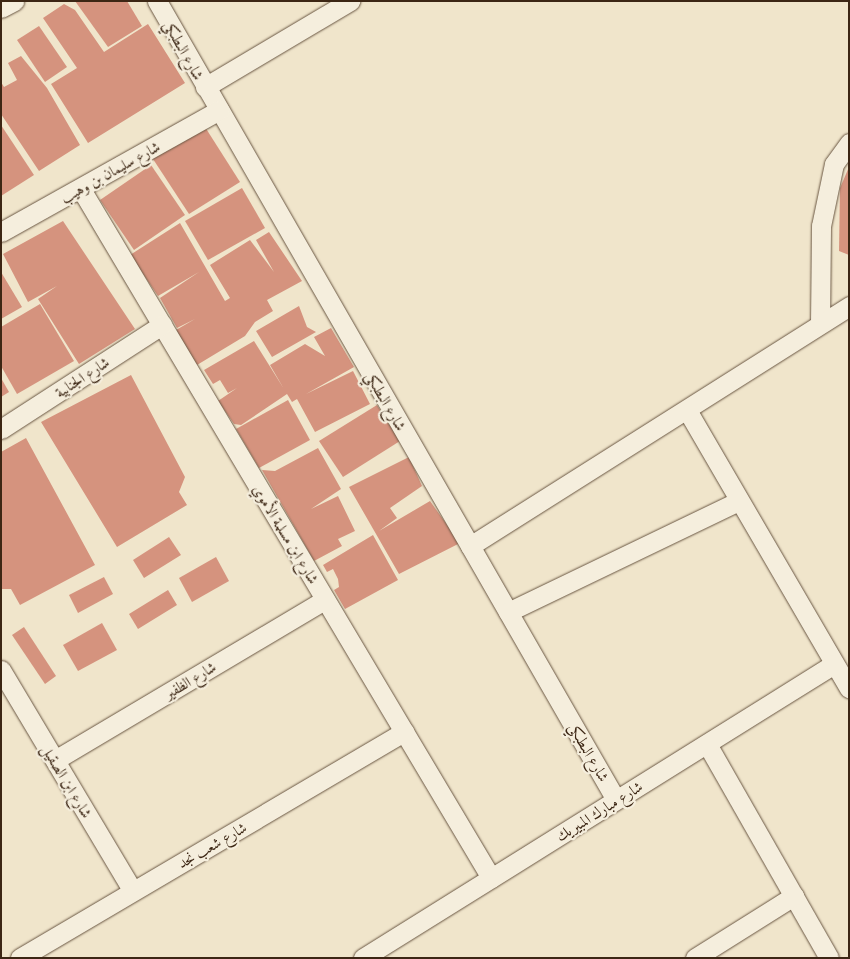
<!DOCTYPE html>
<meta charset="utf-8">
<style>
body{margin:0}
#map{position:relative;width:850px;height:959px;overflow:hidden;background:#f0e5cb;font-family:"Gentium Book Plus",Amiri,serif}
div>[style]{position:absolute}
.building>*{inset:0;background:#d5937e}
.roads{filter:drop-shadow(0 0 1px #695642) drop-shadow(0 0 1px #695642)}
.street>*{height:19px;margin:-9.5px;padding:0 9.5px;transform-origin:9.5px;border-radius:9.5px;background:#f5eedd}
span{translate:-50% -50%;white-space:nowrap;text-align:center;line-height:1.15;-webkit-text-stroke:4.5px #f5eedd;paint-order:stroke}
.street-label{font-size:15px;color:#3c2614}
.frame{position:absolute;inset:0;border:2px solid #3c2614;pointer-events:none}
</style>
<div id="map">
<div class="building">
<i style="clip-path:polygon(75px 1px,127px 1px,142px 26px,108px 47px)"></i>
<i style="clip-path:polygon(64px 4px,75px 10px,104px 52px,148px 24px,185px 83px,88px 143px,51px 84px,77px 68px,43px 18px)"></i>
<i style="clip-path:polygon(39px 26px,67px 67px,45px 82px,17px 40px)"></i>
<i style="clip-path:polygon(21px 56px,47px 88px,80px 145px,39px 171px,1px 114px,1px 82px,4px 87px,17px 80px,8px 63px)"></i>
<i style="clip-path:polygon(1px 125px,34px 175px,1px 196px)"></i>
<i style="clip-path:polygon(205px 127px,240px 182px,189px 214px,153px 159px)"></i>
<i style="clip-path:polygon(151px 165px,185px 215px,134px 250px,100px 200px)"></i>
<i style="clip-path:polygon(849px 167px,849px 255px,839px 251px,840px 188px)"></i>
<i style="clip-path:polygon(242px 188px,265px 228px,208px 260px,185px 221px)"></i>
<i style="clip-path:polygon(63px 221px,135px 329px,79px 364px,38px 299px,57px 286px,28px 302px,3px 254px)"></i>
<i style="clip-path:polygon(180px 223px,225px 301px,230px 298px,210px 265px,250px 240px,274px 272px,256px 240px,269px 232px,302px 281px,267px 300px,273px 311px,255px 322px,245px 336px,197px 365px,176px 330px,195px 319px,177px 328px,160px 298px,199px 272px,158px 296px,130px 255px)"></i>
<i style="clip-path:polygon(1px 272px,22px 307px,1px 319px)"></i>
<i style="clip-path:polygon(40px 304px,74px 361px,17px 394px,1px 366px,1px 327px)"></i>
<i style="clip-path:polygon(299px 306px,307px 327px,316px 332px,272px 357px,256px 331px)"></i>
<i style="clip-path:polygon(331px 328px,354px 367px,306px 394px,353px 371px,370px 404px,315px 432px,297px 399px,292px 402px,287px 394px,241px 425px,234px 424px,218px 401px,237px 388px,228px 393px,220px 380px,213px 384px,204px 370px,254px 341px,284px 389px,270px 365px,305px 344px,325px 356px,314px 337px)"></i>
<i style="clip-path:polygon(131px 375px,185px 477px,179px 492px,187px 505px,117px 547px,41px 422px)"></i>
<i style="clip-path:polygon(1px 378px,9px 392px,1px 397px)"></i>
<i style="clip-path:polygon(288px 400px,310px 440px,259px 468px,236px 429px)"></i>
<i style="clip-path:polygon(377px 405px,400px 441px,343px 477px,319px 441px)"></i>
<i style="clip-path:polygon(26px 438px,95px 565px,20px 605px,11px 589px,1px 589px,1px 452px)"></i>
<i style="clip-path:polygon(318px 448px,341px 489px,311px 509px,338px 496px,355px 531px,338px 539px,342px 546px,314px 561px,262px 470px,275px 471px)"></i>
<i style="clip-path:polygon(409px 457px,422px 486px,390px 508px,397px 518px,379px 531px,430px 501px,460px 543px,399px 574px,349px 487px)"></i>
<i style="clip-path:polygon(373px 535px,398px 580px,345px 609px,334px 590px,339px 587px,338px 579px,333px 569px,327px 572px,323px 565px)"></i>
<i style="clip-path:polygon(169px 537px,181px 555px,144px 578px,133px 560px)"></i>
<i style="clip-path:polygon(216px 557px,229px 581px,192px 602px,179px 578px)"></i>
<i style="clip-path:polygon(104px 577px,113px 594px,78px 613px,69px 595px)"></i>
<i style="clip-path:polygon(168px 590px,177px 605px,138px 629px,129px 614px)"></i>
<i style="clip-path:polygon(102px 623px,117px 650px,78px 671px,63px 645px)"></i>
<i style="clip-path:polygon(24px 627px,56px 676px,45px 684px,12px 635px)"></i>
</div>
<div class="roads">
<div class="street">
<i style="left:157px;top:1px;width:921px;rotate:60.12deg"></i>
<i style="left:1px;top:8px;width:15px;rotate:-28deg"></i>
<i style="left:205px;top:87px;width:169px;rotate:-30.7deg"></i>
<i style="left:81px;top:189px;width:802px;rotate:59.24deg"></i>
<i style="left:1px;top:232px;width:250px;rotate:-29.2deg"></i>
<i style="left:820px;top:324px;width:98px;rotate:-89.4deg"></i>
<i style="left:821px;top:226px;width:63px;rotate:-78.2deg"></i>
<i style="left:834px;top:164px;width:26px;rotate:-54deg"></i>
<i style="left:687px;top:410px;width:322px;rotate:59.8deg"></i>
<i style="left:1px;top:429px;width:192px;rotate:-32.9deg"></i>
<i style="left:470px;top:546px;width:449px;rotate:-32.3deg"></i>
<i style="left:508px;top:612px;width:256px;rotate:-25.7deg"></i>
<i style="left:1px;top:670px;width:257px;rotate:59.2deg"></i>
<i style="left:707px;top:744px;width:246px;rotate:60.3deg"></i>
<i style="left:55px;top:760px;width:314px;rotate:-30.7deg"></i>
<i style="left:20px;top:958px;width:446px;rotate:-30.5deg"></i>
<i style="left:363px;top:958px;width:555px;rotate:-31.97deg"></i>
<i style="left:695px;top:958px;width:117px;rotate:-32.1deg"></i>
</div>
</div>
<div class="street-label">
<span style="left:184px;top:50px;rotate:61deg">شارع البطبكي</span>
<span style="left:110px;top:172px;rotate:-29deg">شارع سليمان بن وهيب</span>
<span style="left:82px;top:377px;rotate:-33deg">شارع الجنابية</span>
<span style="left:386px;top:401px;rotate:60deg">شارع البطبكي</span>
<span style="left:286px;top:534px;rotate:59deg">شارع ابن مسلمة الأموي</span>
<span style="left:190px;top:680px;rotate:-31deg">شارع الظفير</span>
<span style="left:589px;top:752px;rotate:60deg">شارع البطبكي</span>
<span style="left:67px;top:781px;rotate:59deg">شارع ابن الصقيل</span>
<span style="left:599px;top:811px;rotate:-32deg">شارع مبارك المبيريك</span>
<span style="left:212px;top:845px;rotate:-30deg">شارع شعب نجد</span>
</div>
<div class="frame"></div>
</div>
